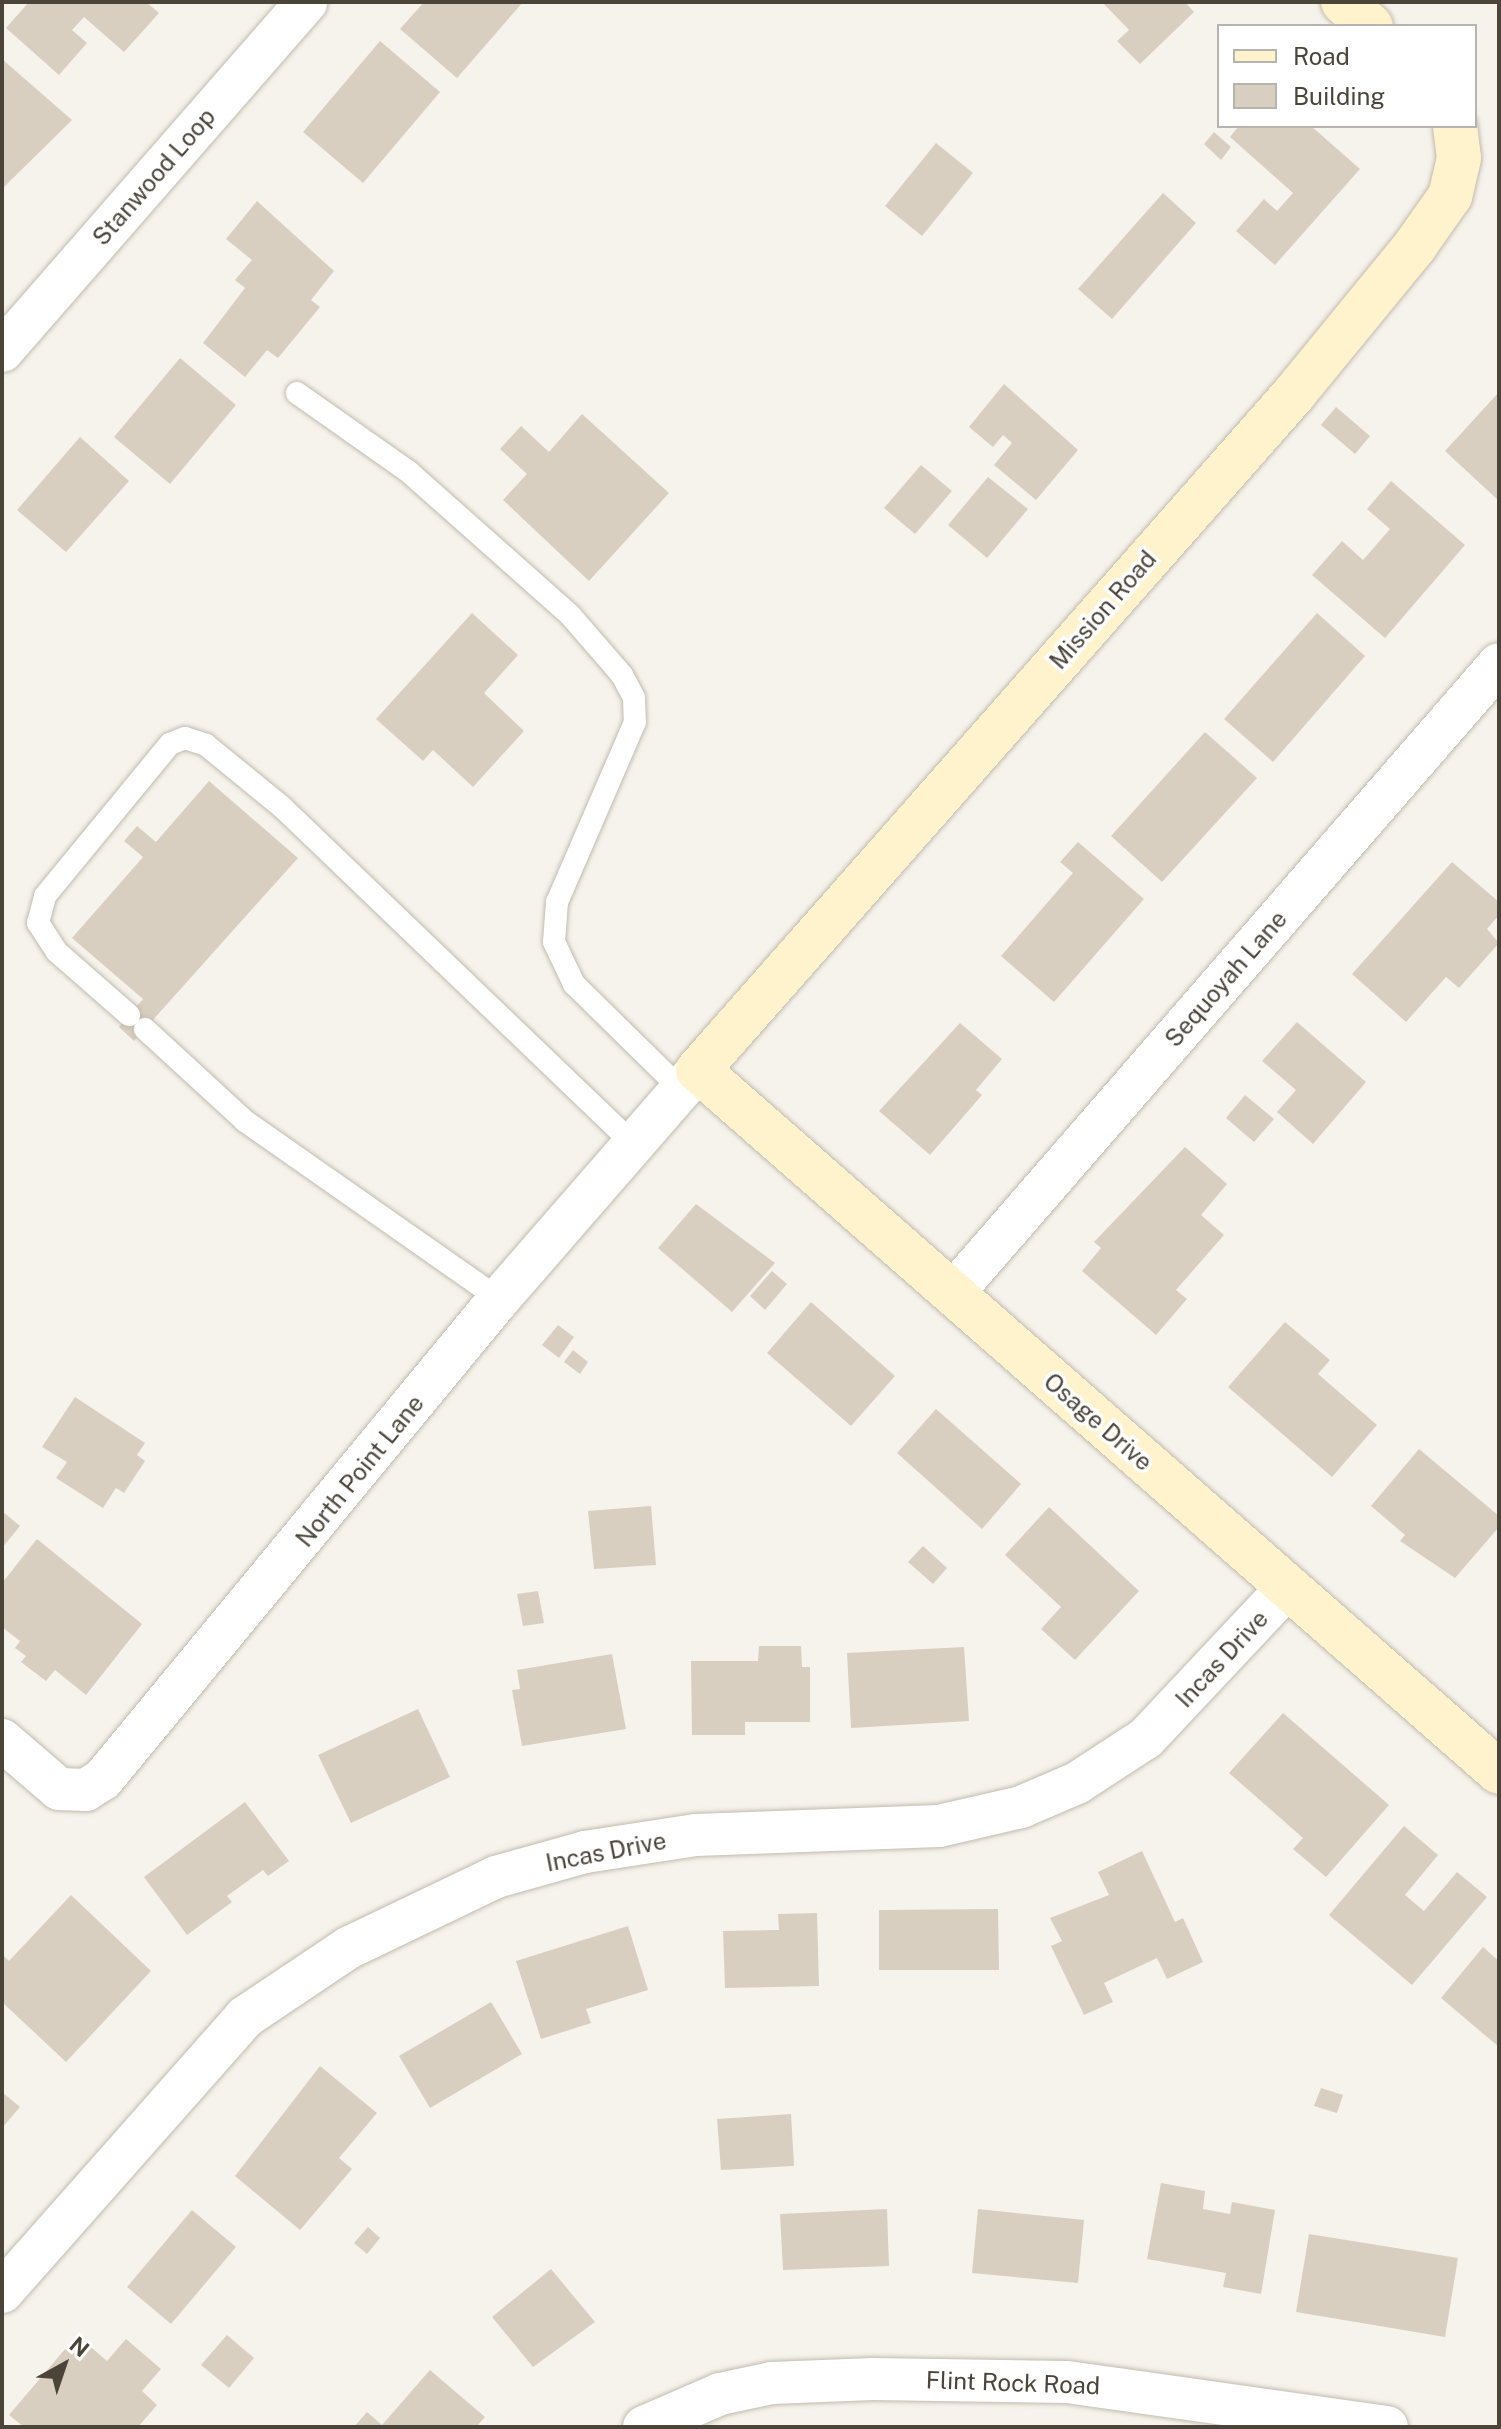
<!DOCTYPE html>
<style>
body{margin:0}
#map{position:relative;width:1501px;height:2429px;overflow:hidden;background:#f6f3ec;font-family:"Public Sans",sans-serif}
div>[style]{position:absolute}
.building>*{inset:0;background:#d8cfc1}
.roads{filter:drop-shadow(0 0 2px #c2bbae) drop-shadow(0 0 2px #c2bbae)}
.lane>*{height:22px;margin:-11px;padding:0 11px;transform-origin:11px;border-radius:11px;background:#fff}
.street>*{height:42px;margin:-21px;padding:0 21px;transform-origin:21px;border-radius:21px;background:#fff}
.secondary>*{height:44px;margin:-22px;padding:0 22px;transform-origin:22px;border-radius:22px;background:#fff3cd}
span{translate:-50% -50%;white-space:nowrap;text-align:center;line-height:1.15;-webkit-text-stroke:7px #fff;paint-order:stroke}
.street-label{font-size:24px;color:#4b4439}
.frame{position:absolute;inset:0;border:4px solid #4b4439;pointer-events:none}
.legend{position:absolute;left:1217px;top:24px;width:260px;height:104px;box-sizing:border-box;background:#fff;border:2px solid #b7b4b0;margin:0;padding:10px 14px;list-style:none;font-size:24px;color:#4b4439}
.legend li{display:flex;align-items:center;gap:16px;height:40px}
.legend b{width:40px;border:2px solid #b7b4b0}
.north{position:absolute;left:24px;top:2325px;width:80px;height:80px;-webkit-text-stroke:6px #fff;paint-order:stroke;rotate:40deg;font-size:22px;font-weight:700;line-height:32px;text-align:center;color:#4b4439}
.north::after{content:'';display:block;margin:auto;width:28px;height:36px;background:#4b4439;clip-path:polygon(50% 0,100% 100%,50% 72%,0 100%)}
</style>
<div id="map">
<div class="building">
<i style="clip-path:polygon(29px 2px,146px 2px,159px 13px,124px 52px,84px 17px,72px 30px,87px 43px,59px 75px,6px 28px)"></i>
<i style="clip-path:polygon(424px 2px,523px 2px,457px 78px,400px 29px)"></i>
<i style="clip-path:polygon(1102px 2px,1185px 2px,1194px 12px,1140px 64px,1117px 41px,1129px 30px)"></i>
<i style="clip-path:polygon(380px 41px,440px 92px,363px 183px,303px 132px)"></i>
<i style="clip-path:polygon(2px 59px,72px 120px,2px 189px)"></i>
<i style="clip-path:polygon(1239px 126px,1311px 126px,1360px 169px,1275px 265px,1236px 231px,1264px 199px,1277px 211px,1293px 193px,1230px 137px)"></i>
<i style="clip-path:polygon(1214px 132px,1231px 147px,1221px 160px,1204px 144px)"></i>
<i style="clip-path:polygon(936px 143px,973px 173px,922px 236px,885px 206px)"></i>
<i style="clip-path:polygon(1163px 193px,1196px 223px,1112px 319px,1078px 289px)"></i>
<i style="clip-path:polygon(257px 201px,334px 271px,311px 300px,320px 307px,278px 358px,267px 350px,245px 377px,203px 343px,245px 288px,235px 280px,252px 260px,226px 239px)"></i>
<i style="clip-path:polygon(180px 358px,236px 405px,170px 484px,114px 437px)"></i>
<i style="clip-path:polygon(1004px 384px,1078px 450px,1036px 500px,994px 465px,1012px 443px,1003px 435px,993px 447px,969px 427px)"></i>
<i style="clip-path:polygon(1499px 392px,1499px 501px,1445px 451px)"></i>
<i style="clip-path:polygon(1336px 407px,1370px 436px,1355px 454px,1321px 425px)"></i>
<i style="clip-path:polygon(582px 414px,669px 493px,589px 581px,503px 500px,527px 474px,500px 449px,521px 426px,549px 452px)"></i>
<i style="clip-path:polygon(80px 437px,129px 481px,66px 552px,17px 510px)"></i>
<i style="clip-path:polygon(921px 465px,952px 491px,915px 534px,884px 508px)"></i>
<i style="clip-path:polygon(988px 477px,1028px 509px,987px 558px,948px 525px)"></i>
<i style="clip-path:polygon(1391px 481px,1465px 545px,1385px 638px,1312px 575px,1342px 541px,1363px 560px,1390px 529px,1367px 509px)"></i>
<i style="clip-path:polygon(472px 613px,518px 655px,484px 693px,524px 731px,473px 787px,433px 750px,423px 761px,376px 719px)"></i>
<i style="clip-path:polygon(1317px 613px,1365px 656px,1273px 762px,1224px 719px)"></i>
<i style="clip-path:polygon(1205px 732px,1257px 778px,1162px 882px,1111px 836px)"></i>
<i style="clip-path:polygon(209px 781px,298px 858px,134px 1041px,119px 1027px,143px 999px,72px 938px,143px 857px,124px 841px,137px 826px,156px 842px)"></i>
<i style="clip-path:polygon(1078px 842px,1144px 899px,1054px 1002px,1001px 956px,1073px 873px,1060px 862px)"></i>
<i style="clip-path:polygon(1452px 862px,1499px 902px,1499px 915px,1487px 929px,1499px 943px,1459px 988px,1446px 977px,1406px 1022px,1352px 974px)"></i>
<i style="clip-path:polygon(1297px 1022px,1366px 1082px,1313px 1144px,1277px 1112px,1296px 1090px,1262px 1061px)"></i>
<i style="clip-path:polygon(960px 1023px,1002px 1059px,976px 1090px,982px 1095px,930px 1155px,879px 1111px)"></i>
<i style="clip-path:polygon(1245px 1095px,1274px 1119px,1254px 1142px,1226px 1118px)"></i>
<i style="clip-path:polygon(1185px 1147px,1227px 1184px,1201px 1215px,1224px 1235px,1176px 1290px,1187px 1299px,1156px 1335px,1082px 1271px,1101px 1248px,1094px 1242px)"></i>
<i style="clip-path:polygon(696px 1204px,775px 1263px,732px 1312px,658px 1248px)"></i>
<i style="clip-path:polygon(772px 1271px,787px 1284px,765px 1310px,750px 1296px)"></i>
<i style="clip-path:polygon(811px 1302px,895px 1376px,851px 1426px,767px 1353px)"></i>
<i style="clip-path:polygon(1285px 1322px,1330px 1360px,1318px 1374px,1377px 1425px,1332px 1477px,1228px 1387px)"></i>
<i style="clip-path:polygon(558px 1325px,574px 1337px,559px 1358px,542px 1345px)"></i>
<i style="clip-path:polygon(573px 1350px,588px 1362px,580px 1374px,564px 1362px)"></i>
<i style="clip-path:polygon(75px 1397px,145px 1443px,137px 1455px,145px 1461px,124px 1493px,116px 1488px,103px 1508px,56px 1478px,67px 1462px,42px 1447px)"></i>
<i style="clip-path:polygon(936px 1409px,1021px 1484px,982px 1529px,897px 1453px)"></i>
<i style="clip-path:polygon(1419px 1449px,1499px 1516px,1499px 1527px,1455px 1578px,1400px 1541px,1405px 1535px,1371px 1506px)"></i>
<i style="clip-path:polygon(651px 1506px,656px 1565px,594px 1569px,588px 1511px)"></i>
<i style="clip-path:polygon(1049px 1507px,1139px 1591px,1075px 1660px,1041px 1629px,1061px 1607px,1005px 1555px)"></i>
<i style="clip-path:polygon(2px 1511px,20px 1526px,2px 1548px)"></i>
<i style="clip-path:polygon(37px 1539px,142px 1624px,86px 1695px,55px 1670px,46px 1681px,21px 1662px,26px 1656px,15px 1648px,20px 1641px,2px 1627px,2px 1583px)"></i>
<i style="clip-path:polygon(923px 1546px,947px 1568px,933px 1584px,908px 1562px)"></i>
<i style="clip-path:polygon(538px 1591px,544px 1623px,523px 1626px,517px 1594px)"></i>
<i style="clip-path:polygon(759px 1646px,801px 1646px,802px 1667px,810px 1667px,810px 1722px,745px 1722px,745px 1735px,692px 1735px,691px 1661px,758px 1661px)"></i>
<i style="clip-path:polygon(964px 1647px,969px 1721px,851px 1728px,847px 1653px)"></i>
<i style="clip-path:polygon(612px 1654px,626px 1729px,522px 1746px,512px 1690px,520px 1689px,517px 1670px)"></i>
<i style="clip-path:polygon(418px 1709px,450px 1777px,351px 1823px,318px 1755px)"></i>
<i style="clip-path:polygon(1283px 1713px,1389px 1805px,1326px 1877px,1293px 1849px,1303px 1838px,1229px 1773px)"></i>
<i style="clip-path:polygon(245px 1802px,289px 1861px,268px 1876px,263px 1870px,227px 1896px,232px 1902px,187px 1935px,144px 1877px)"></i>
<i style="clip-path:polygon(1404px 1826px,1438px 1855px,1405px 1895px,1424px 1911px,1457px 1872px,1487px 1897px,1412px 1985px,1329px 1915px)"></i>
<i style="clip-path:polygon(1142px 1851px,1175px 1922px,1183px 1918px,1203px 1962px,1167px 1979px,1157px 1958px,1104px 1983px,1113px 2002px,1084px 2015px,1051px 1946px,1062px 1941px,1050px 1918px,1109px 1895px,1098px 1872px)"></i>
<i style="clip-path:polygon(71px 1895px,151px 1971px,66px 2062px,2px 2002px,2px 1954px,9px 1961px)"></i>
<i style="clip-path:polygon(998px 1909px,999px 1970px,879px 1970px,879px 1910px)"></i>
<i style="clip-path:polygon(817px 1913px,819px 1986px,725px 1988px,723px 1931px,779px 1930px,778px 1914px)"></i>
<i style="clip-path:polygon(628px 1926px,648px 1990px,586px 2009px,591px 2023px,541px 2039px,516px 1961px)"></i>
<i style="clip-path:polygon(1483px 1947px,1499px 1961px,1499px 2047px,1441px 1998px)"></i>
<i style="clip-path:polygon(491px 2002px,522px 2054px,430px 2108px,399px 2056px)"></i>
<i style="clip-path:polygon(320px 2066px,377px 2113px,339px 2158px,352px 2169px,300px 2230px,235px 2176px)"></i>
<i style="clip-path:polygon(1321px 2088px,1343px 2095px,1337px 2113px,1314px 2106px)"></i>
<i style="clip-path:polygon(2px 2092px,20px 2107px,2px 2128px)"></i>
<i style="clip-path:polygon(791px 2114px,794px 2166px,721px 2170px,717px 2119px)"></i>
<i style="clip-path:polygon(1161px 2183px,1205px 2191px,1203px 2209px,1230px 2214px,1232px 2202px,1275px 2210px,1261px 2294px,1223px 2287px,1226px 2273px,1147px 2259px)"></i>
<i style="clip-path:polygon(887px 2209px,889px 2266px,783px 2270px,780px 2214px)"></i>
<i style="clip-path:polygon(978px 2209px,1084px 2220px,1078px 2283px,972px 2273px)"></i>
<i style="clip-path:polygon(192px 2210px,236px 2247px,171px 2324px,127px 2287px)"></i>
<i style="clip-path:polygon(368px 2227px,380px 2238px,367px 2254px,354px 2243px)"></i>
<i style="clip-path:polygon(1309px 2234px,1458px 2258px,1445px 2337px,1296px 2312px)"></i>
<i style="clip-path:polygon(551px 2269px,595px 2322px,533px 2367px,492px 2317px)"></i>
<i style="clip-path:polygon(77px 2335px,107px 2361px,126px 2339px,161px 2369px,142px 2391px,157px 2405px,138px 2427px,24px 2427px,9px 2415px)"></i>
<i style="clip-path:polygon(227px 2335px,254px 2358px,229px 2388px,201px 2365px)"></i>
<i style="clip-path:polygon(430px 2370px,485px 2417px,476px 2427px,354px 2427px,367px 2412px,382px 2425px)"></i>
</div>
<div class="roads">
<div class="lane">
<i style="left:297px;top:393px;width:137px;rotate:35.2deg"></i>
<i style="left:409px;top:472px;width:215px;rotate:41.6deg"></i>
<i style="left:570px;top:615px;width:79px;rotate:49.1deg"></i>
<i style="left:622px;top:675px;width:26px;rotate:62deg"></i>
<i style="left:634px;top:698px;width:24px;rotate:88deg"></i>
<i style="left:635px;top:722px;width:196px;rotate:113.4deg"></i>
<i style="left:557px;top:902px;width:40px;rotate:94.3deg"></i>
<i style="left:554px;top:942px;width:47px;rotate:64.5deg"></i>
<i style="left:574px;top:984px;width:150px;rotate:44.5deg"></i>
<i style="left:129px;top:1015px;width:96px;rotate:-138.8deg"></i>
<i style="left:57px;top:952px;width:35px;rotate:-123deg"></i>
<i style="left:38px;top:923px;width:28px;rotate:-75deg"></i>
<i style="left:45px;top:896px;width:197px;rotate:-50.6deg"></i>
<i style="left:170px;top:744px;width:16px;rotate:-22deg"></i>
<i style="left:185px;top:738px;width:22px;rotate:18deg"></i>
<i style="left:206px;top:745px;width:98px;rotate:39.2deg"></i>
<i style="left:282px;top:807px;width:487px;rotate:43.8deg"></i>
<i style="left:145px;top:1029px;width:136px;rotate:42.6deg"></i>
<i style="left:245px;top:1121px;width:310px;rotate:35deg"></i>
</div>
<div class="street">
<i style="left:2px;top:351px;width:463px;rotate:-48.9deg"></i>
<i style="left:952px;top:1294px;width:834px;rotate:-49.03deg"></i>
<i style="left:2px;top:1740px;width:75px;rotate:40.7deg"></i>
<i style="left:59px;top:1789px;width:27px;rotate:2deg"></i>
<i style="left:86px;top:1790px;width:20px;rotate:-33deg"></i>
<i style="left:103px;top:1779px;width:622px;rotate:-50.48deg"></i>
<i style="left:499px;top:1299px;width:303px;rotate:-49deg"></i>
<i style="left:2px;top:2292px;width:367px;rotate:-48.5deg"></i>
<i style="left:245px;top:2017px;width:124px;rotate:-33.8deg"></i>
<i style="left:348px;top:1948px;width:164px;rotate:-25.6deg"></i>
<i style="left:496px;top:1877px;width:92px;rotate:-15.7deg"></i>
<i style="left:585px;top:1852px;width:112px;rotate:-8.7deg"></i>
<i style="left:696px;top:1835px;width:243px;rotate:-2.1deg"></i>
<i style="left:939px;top:1826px;width:84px;rotate:-13deg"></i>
<i style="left:1021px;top:1807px;width:61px;rotate:-23.2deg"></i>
<i style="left:1077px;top:1783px;width:82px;rotate:-33.1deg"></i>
<i style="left:1146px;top:1738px;width:206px;rotate:-46.8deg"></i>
<i style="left:644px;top:2427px;width:83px;rotate:-23.5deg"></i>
<i style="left:720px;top:2394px;width:53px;rotate:-11.9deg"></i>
<i style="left:772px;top:2383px;width:101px;rotate:-2.3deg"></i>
<i style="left:873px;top:2379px;width:194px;rotate:0.9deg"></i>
<i style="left:1067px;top:2382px;width:323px;rotate:8deg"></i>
</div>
<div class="secondary">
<i style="left:1343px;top:2px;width:37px;rotate:41deg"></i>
<i style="left:1455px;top:126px;width:32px;rotate:83deg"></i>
<i style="left:1459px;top:158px;width:39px;rotate:103deg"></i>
<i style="left:1450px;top:196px;width:61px;rotate:125deg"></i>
<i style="left:1415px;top:246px;width:191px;rotate:129.3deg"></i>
<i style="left:1294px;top:394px;width:901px;rotate:131.4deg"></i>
<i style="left:698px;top:1070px;width:1065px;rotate:41.23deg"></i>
</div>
</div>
<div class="street-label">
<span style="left:154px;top:177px;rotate:-49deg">Stanwood Loop</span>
<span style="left:1103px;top:610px;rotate:-49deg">Mission Road</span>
<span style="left:1226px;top:979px;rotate:-49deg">Sequoyah Lane</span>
<span style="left:1098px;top:1422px;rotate:41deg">Osage Drive</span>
<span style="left:360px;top:1471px;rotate:-51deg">North Point Lane</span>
<span style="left:1222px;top:1659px;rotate:-47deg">Incas Drive</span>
<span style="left:606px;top:1852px;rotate:-11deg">Incas Drive</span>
<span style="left:1013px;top:2383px;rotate:2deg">Flint Rock Road</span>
</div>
<div class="frame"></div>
<ul class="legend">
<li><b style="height:10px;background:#fff3cd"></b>Road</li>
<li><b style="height:22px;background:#d8cfc1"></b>Building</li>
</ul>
<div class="north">N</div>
</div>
